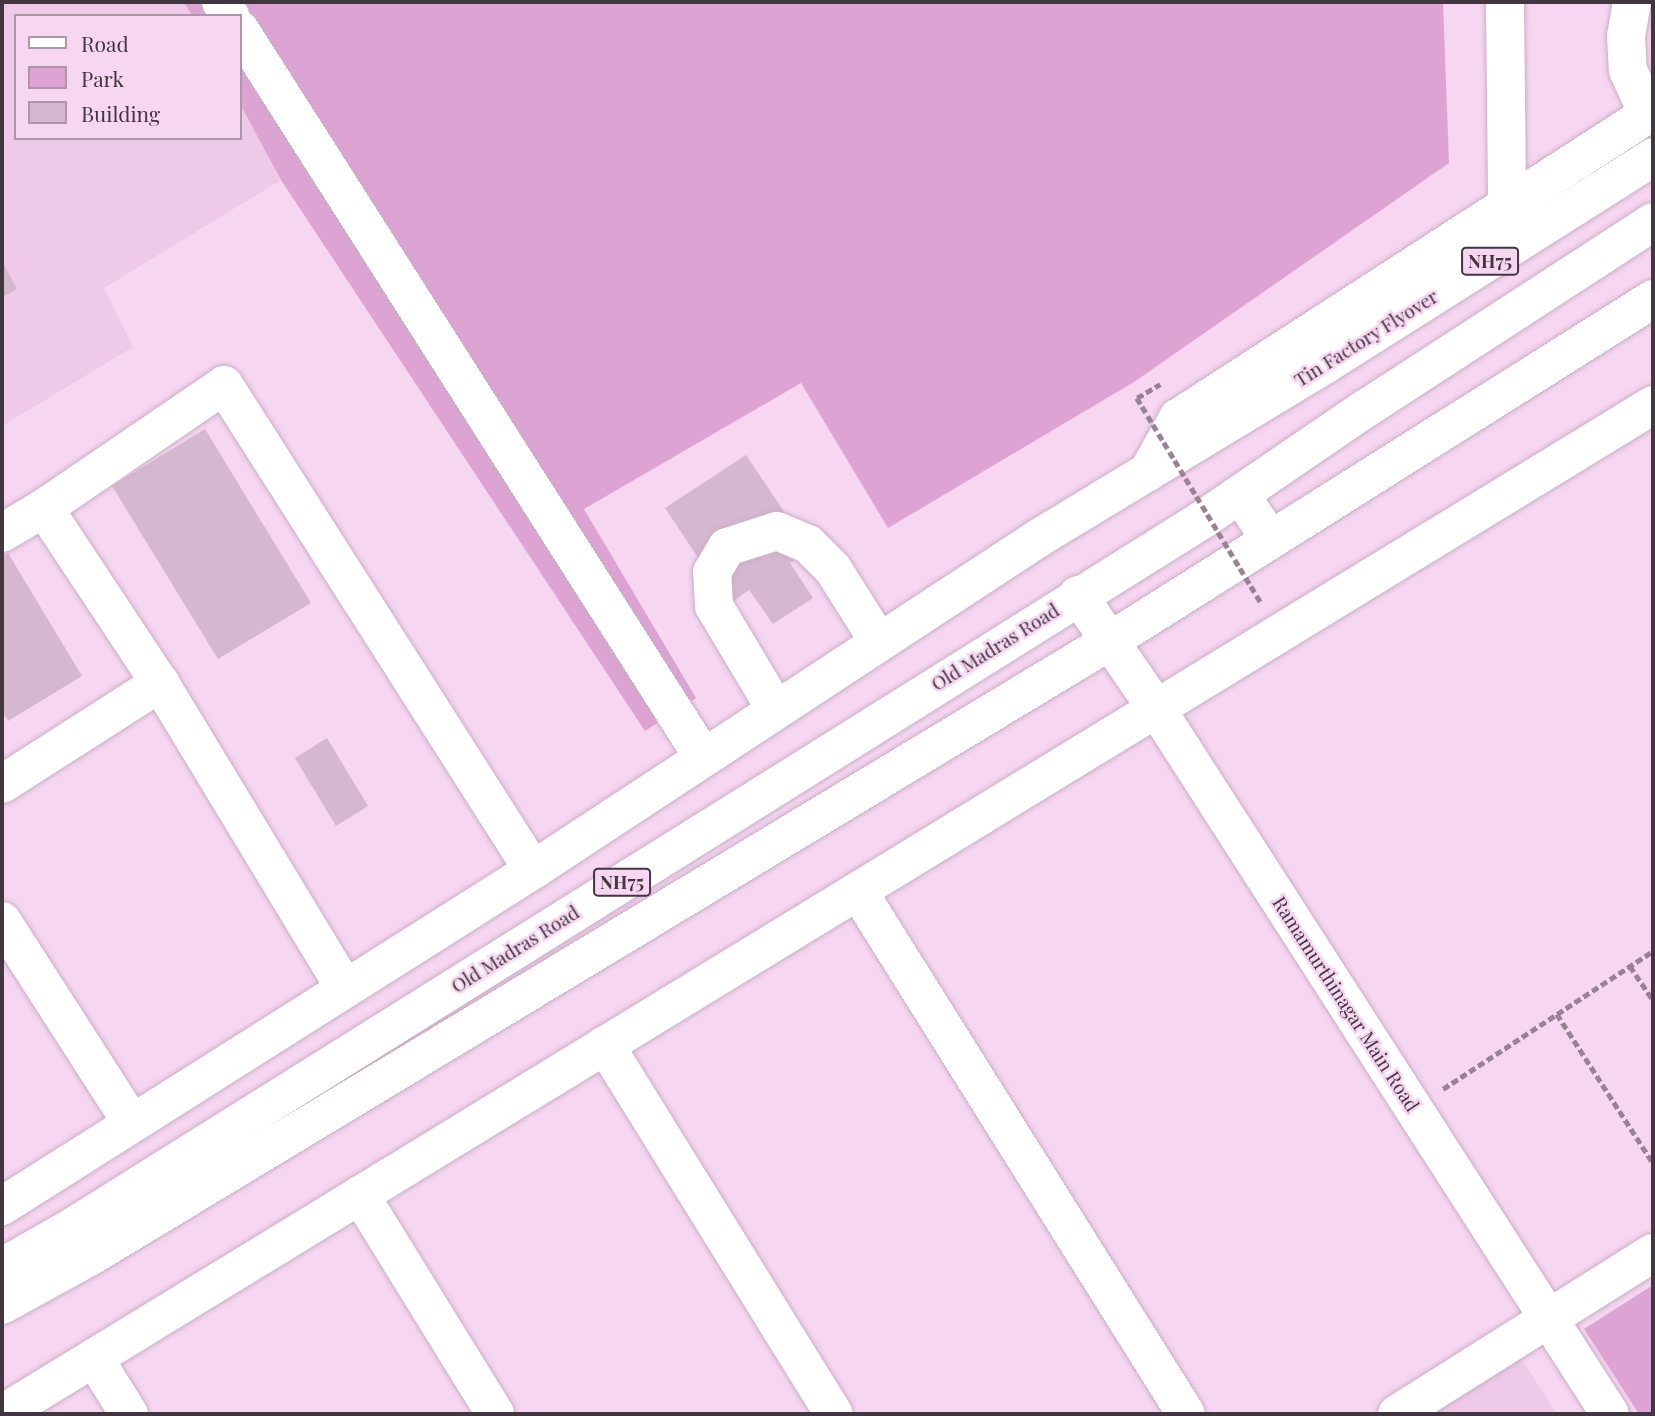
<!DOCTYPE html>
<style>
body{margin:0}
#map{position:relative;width:1655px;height:1416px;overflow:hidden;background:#f6d6f0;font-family:"Playfair Display",serif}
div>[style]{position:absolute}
.built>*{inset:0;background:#efc9e8}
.green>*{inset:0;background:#dca3d3}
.building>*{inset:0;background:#d5b7d0}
.path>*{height:4.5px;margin-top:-2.25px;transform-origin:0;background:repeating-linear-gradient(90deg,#988294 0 7px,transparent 0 10.5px)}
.roads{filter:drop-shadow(0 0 2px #cbadc6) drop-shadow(0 0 2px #cbadc6)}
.minor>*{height:38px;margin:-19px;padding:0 19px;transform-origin:19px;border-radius:19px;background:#fff}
.major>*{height:38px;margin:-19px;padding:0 19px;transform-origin:19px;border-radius:19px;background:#fff}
.highway>*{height:38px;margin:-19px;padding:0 19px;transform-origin:19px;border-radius:19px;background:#fff}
.path-bridge>*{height:4.5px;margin-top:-2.25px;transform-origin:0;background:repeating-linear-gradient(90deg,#988294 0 7px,transparent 0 10.5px)}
span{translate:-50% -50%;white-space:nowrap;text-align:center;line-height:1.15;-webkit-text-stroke:5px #f6d6f0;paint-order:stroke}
.shield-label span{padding:2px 5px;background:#f6d6f0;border:2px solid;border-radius:5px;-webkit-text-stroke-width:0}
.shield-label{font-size:18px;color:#423640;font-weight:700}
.street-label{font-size:19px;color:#423640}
.frame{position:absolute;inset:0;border:4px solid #423640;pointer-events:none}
.legend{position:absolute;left:14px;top:14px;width:228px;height:126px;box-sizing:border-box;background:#f6d6f0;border:2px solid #ae96aa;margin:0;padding:9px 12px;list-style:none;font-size:21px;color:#423640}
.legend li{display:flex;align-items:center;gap:14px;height:35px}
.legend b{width:35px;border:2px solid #ae96aa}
</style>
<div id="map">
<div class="built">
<i style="clip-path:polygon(2px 2px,184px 2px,192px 16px,16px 16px,16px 138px,240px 138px,240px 104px,281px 180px,104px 288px,133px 347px,2px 426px)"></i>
<i style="clip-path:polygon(1519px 1355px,1557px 1414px,1427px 1414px)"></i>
</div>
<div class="green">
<i style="clip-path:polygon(184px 2px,1443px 2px,1449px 163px,1134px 382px,888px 528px,801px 383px,584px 509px,696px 698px,645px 731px,281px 180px,240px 104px,240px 16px,192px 16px)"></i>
<i style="clip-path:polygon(1653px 1285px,1653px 1414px,1639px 1414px,1584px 1329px)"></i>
</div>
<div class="building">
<i style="clip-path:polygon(2px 261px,17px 289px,2px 297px)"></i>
<i style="clip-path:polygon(205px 429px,311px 603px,218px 659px,112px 486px)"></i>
<i style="clip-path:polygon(746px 455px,810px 550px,790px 563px,813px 598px,773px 624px,749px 590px,729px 604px,665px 508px)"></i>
<i style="clip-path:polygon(8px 553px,82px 676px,8px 721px,2px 711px,2px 557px)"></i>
<i style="clip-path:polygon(327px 738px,368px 806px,336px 826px,295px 758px)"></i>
</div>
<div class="path">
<i style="left:1137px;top:398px;width:27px;rotate:-31deg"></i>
<i style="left:1630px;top:966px;width:41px;rotate:55.9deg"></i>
<i style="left:1557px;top:1014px;width:177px;rotate:57.2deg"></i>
<i style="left:1443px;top:1089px;width:251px;rotate:-33.3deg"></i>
</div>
<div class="roads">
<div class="minor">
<i style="left:221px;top:2px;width:17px;rotate:57deg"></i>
<i style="left:1505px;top:2px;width:203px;rotate:89.4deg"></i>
<i style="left:1632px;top:2px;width:35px;rotate:100deg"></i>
<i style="left:1626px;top:36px;width:34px;rotate:87deg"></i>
<i style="left:1628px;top:70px;width:49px;rotate:66deg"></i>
<i style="left:240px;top:30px;width:862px;rotate:57.51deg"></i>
<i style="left:1148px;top:472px;width:62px;rotate:-60.9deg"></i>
<i style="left:1178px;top:418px;width:566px;rotate:-32.88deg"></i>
<i style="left:44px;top:508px;width:210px;rotate:56.5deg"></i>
<i style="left:160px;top:683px;width:357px;rotate:58.8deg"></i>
<i style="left:2px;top:533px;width:49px;rotate:-30.8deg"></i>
<i style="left:44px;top:508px;width:218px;rotate:-34.3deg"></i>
<i style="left:224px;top:385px;width:575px;rotate:57.5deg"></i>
<i style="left:776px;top:710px;width:121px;rotate:-120.8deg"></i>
<i style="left:714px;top:606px;width:34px;rotate:-93deg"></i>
<i style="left:712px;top:572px;width:29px;rotate:-59deg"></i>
<i style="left:727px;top:547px;width:52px;rotate:-17.7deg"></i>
<i style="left:777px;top:531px;width:34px;rotate:23deg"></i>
<i style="left:808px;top:544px;width:35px;rotate:45deg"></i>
<i style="left:833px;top:569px;width:86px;rotate:57.8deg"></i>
<i style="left:2px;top:784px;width:188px;rotate:-32.6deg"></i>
<i style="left:858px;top:891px;width:617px;rotate:57.91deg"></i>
<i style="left:2px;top:921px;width:239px;rotate:57.3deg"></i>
<i style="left:605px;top:1045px;width:434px;rotate:58.2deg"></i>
<i style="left:360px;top:1195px;width:257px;rotate:58.3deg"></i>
<i style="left:2px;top:1305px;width:102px;rotate:-28.8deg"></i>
<i style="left:91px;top:1256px;width:1190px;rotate:-31.11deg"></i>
<i style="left:1110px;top:641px;width:642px;rotate:-32.2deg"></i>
<i style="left:94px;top:1358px;width:66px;rotate:58deg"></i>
<i style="left:2px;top:1414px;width:1935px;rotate:-31.43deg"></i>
<i style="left:1397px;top:1414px;width:302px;rotate:-32.2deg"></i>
</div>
<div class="major">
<i style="left:1078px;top:595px;width:137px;rotate:55.4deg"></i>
<i style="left:1156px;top:708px;width:839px;rotate:57.26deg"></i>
</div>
<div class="highway">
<i style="left:1240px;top:494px;width:54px;rotate:56.3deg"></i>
<i style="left:2px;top:1206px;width:628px;rotate:-32.32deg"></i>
<i style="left:533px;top:870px;width:603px;rotate:-33.29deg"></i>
<i style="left:1037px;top:539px;width:338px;rotate:-31.2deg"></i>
<i style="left:1326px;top:364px;width:387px;rotate:-32.3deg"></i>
<i style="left:2px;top:1267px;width:73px;rotate:-29.4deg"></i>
<i style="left:66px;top:1231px;width:1340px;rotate:-32.04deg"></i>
<i style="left:1202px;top:520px;width:197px;rotate:-34.3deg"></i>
<i style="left:1365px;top:409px;width:343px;rotate:-33deg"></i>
</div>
</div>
<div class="path-bridge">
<i style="left:1137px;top:398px;width:240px;rotate:58.8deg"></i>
</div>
<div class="shield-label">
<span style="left:1490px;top:261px">NH75</span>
<span style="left:622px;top:882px">NH75</span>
</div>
<div class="street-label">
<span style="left:1366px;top:338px;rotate:-32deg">Tin Factory Flyover</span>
<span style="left:995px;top:647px;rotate:-32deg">Old Madras Road</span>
<span style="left:515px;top:949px;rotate:-32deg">Old Madras Road</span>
<span style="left:1346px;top:1004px;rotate:57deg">Ramamurthinagar Main Road</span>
</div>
<div class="frame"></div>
<ul class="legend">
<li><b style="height:9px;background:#fff"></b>Road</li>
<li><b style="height:19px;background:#dca3d3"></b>Park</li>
<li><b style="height:19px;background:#d5b7d0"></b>Building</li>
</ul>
</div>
